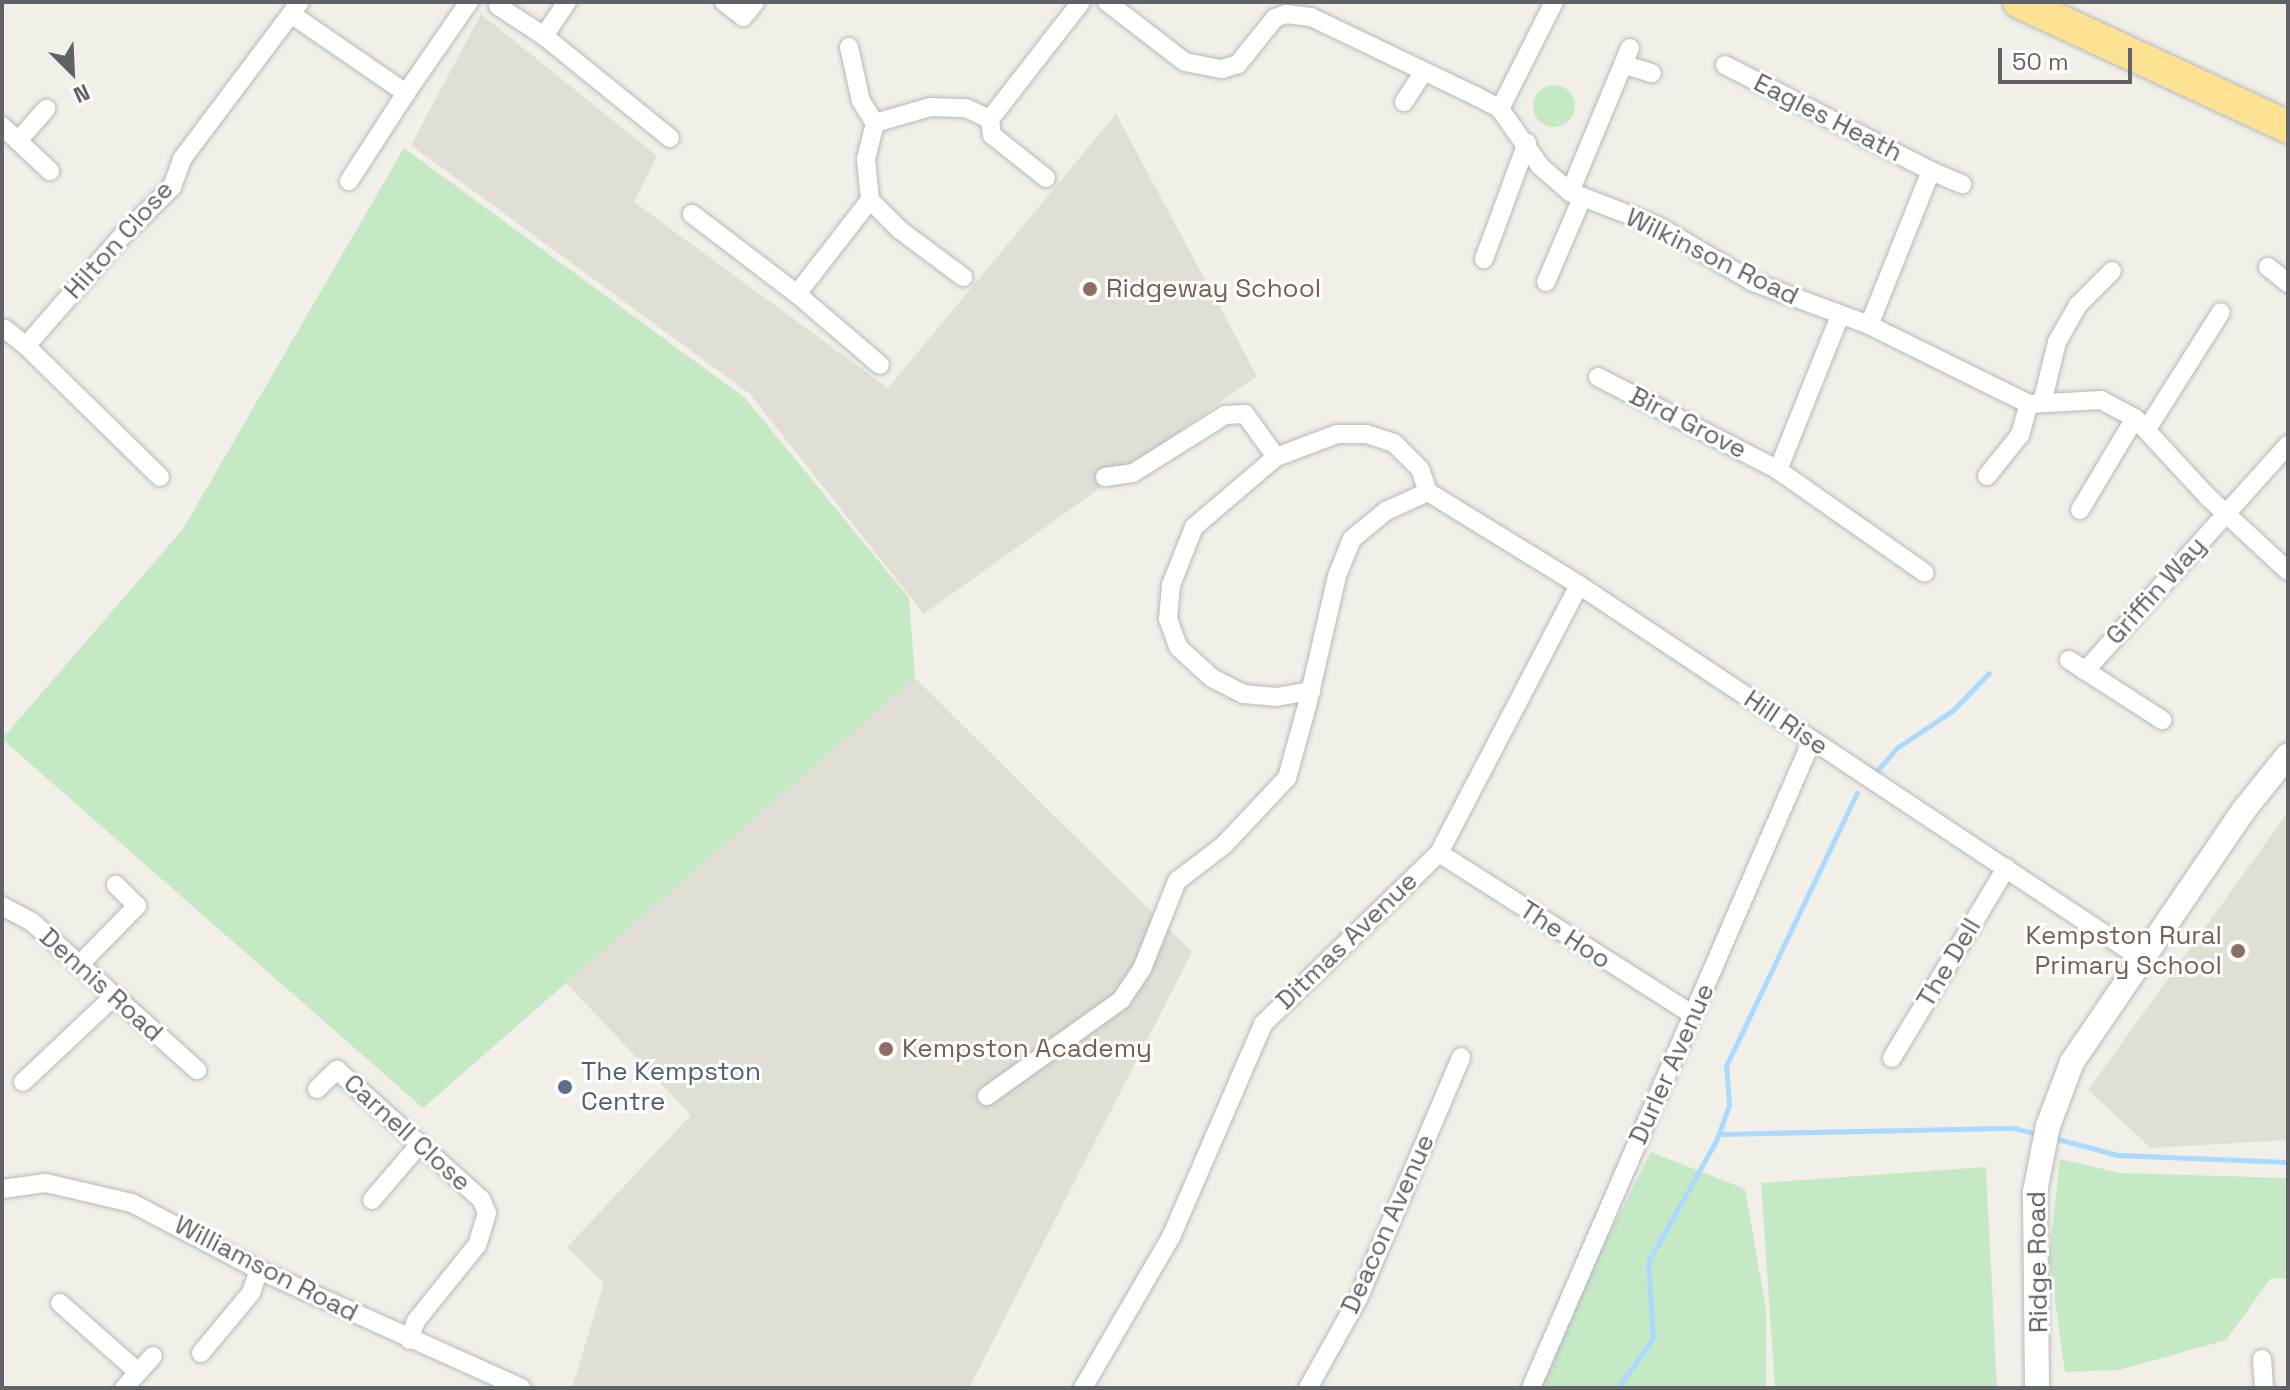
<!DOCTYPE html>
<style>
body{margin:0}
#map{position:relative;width:2290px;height:1390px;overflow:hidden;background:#f1efe8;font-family:"Space Grotesk",sans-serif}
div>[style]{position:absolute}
.education>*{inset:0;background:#e1ded6}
.green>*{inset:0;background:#c5e8c5}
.round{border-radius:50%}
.stream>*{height:5px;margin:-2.5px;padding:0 2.5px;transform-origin:2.5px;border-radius:2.5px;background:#aadaff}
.roads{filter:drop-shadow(0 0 2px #b5b8bc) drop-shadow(0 0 2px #b5b8bc)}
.street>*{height:18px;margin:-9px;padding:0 9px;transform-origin:9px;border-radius:9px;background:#fff}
.secondary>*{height:24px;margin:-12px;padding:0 12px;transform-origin:12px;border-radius:12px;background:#fff}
.highway>*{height:32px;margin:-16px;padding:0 16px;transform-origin:16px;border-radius:16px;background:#fde293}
.dots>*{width:22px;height:22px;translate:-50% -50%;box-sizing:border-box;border:4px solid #fff;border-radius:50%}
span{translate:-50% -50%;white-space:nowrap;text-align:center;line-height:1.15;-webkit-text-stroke:6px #fff;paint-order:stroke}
.street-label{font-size:26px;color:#5f6368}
.education-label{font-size:26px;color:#785e54}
.left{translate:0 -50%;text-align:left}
.right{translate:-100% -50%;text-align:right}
.service-label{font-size:26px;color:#4e5e75}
.frame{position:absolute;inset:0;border:4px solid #5f6368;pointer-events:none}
.north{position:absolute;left:32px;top:32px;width:80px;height:80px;-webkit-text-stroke:6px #fff;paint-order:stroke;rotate:156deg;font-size:22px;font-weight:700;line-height:32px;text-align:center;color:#5f6368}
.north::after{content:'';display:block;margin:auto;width:28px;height:36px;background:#5f6368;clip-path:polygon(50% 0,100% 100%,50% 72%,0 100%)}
.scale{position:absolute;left:1998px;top:48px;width:134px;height:36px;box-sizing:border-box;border:4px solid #5f6368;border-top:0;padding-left:10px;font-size:24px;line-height:28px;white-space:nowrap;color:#5f6368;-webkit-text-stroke:6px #fff;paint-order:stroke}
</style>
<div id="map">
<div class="education">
<i style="clip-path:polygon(481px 14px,657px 156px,634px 202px,888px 388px,1116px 114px,1257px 376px,924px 614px,750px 394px,411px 145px)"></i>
<i style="clip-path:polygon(915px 678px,1192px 952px,969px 1388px,572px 1388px,604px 1283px,567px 1247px,691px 1115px,566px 983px)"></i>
<i style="clip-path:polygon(2288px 812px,2288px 1140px,2151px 1148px,2088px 1090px)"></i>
</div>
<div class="green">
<i class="round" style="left:1533px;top:85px;width:42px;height:42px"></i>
<i style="clip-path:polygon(404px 148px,745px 398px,909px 598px,915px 678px,423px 1108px,2px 739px,183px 529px)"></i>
<i style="clip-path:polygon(1651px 1152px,1745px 1189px,1766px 1309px,1766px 1388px,1531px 1388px)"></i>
<i style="clip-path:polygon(2060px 1159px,2120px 1173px,2288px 1178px,2288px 1279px,2271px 1278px,2226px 1340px,2119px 1370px,2065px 1372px,2049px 1257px)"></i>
<i style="clip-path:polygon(1986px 1167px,1997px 1388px,1775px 1388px,1761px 1183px)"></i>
</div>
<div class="stream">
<i style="left:1875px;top:773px;width:35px;rotate:-49deg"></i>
<i style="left:1898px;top:747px;width:65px;rotate:-33.7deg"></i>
<i style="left:1952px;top:711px;width:53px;rotate:-45.8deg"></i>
<i style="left:1719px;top:1134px;width:295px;rotate:-1.2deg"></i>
<i style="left:2014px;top:1128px;width:28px;rotate:15deg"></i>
<i style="left:2054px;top:1138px;width:66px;rotate:14.9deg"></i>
<i style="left:2118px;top:1155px;width:170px;rotate:2.4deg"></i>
<i style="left:1618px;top:1388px;width:61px;rotate:-55deg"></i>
<i style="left:1653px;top:1338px;width:76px;rotate:-93.8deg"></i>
<i style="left:1648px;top:1262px;width:139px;rotate:-60.7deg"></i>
<i style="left:1716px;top:1141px;width:38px;rotate:-70deg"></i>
<i style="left:1729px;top:1105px;width:39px;rotate:-94deg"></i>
<i style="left:1726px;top:1066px;width:303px;rotate:-64.4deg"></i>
</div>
<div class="roads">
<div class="street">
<i style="left:724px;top:2px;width:24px;rotate:38deg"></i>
<i style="left:743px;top:17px;width:19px;rotate:-51deg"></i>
<i style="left:1107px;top:2px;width:98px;rotate:37.6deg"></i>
<i style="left:1185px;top:62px;width:38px;rotate:11deg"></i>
<i style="left:1222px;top:69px;width:17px;rotate:-17deg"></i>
<i style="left:1238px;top:64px;width:59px;rotate:-51.2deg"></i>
<i style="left:1275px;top:18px;width:12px;rotate:-20deg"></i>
<i style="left:1286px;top:14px;width:25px;rotate:7deg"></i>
<i style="left:1311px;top:17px;width:183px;rotate:25.6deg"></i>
<i style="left:1476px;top:96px;width:27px;rotate:28deg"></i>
<i style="left:1500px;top:109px;width:70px;rotate:54.9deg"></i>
<i style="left:1540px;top:166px;width:40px;rotate:41deg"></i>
<i style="left:1570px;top:192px;width:94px;rotate:21.1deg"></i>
<i style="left:1658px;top:226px;width:110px;rotate:30.5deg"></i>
<i style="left:1753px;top:282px;width:124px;rotate:20.3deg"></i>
<i style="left:1869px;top:325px;width:178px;rotate:26.3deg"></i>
<i style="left:2029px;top:404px;width:72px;rotate:-3.2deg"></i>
<i style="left:2101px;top:400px;width:38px;rotate:28deg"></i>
<i style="left:2135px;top:418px;width:108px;rotate:47.3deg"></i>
<i style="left:2208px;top:497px;width:109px;rotate:42.8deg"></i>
<i style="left:498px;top:6px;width:55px;rotate:33.1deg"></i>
<i style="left:544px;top:36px;width:162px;rotate:39deg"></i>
<i style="left:291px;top:14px;width:140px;rotate:34.5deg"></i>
<i style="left:406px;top:93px;width:105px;rotate:122.9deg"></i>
<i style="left:544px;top:36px;width:41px;rotate:-55.9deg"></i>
<i style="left:849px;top:47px;width:55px;rotate:77.5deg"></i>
<i style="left:861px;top:101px;width:26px;rotate:58deg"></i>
<i style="left:1625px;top:65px;width:28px;rotate:17deg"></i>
<i style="left:1725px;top:65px;width:232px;rotate:27.2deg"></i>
<i style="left:1931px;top:171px;width:166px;rotate:111.9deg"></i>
<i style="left:406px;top:93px;width:111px;rotate:-55.3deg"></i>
<i style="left:1404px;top:102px;width:35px;rotate:-57deg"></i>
<i style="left:1500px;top:109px;width:120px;rotate:-63.2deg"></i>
<i style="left:990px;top:119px;width:16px;rotate:83deg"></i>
<i style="left:992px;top:135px;width:69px;rotate:38.5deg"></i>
<i style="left:2px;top:126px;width:66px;rotate:43.2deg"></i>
<i style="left:18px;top:141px;width:43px;rotate:-48.8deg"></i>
<i style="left:1931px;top:171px;width:34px;rotate:23deg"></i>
<i style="left:1570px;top:192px;width:156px;rotate:-67.4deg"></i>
<i style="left:870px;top:200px;width:42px;rotate:45deg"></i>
<i style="left:900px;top:230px;width:79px;rotate:36.7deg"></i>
<i style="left:692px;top:214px;width:132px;rotate:37.3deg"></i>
<i style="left:797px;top:294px;width:119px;rotate:-52.2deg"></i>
<i style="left:870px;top:200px;width:41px;rotate:-95.6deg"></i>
<i style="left:866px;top:159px;width:37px;rotate:-76deg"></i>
<i style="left:875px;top:123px;width:57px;rotate:-16.2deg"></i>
<i style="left:930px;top:107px;width:36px;rotate:2deg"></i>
<i style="left:966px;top:108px;width:26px;rotate:25deg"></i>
<i style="left:990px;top:119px;width:148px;rotate:-52.1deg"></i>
<i style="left:1484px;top:259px;width:124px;rotate:-69.7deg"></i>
<i style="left:2268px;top:267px;width:26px;rotate:39deg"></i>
<i style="left:1546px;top:282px;width:91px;rotate:-66.8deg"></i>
<i style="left:797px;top:294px;width:109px;rotate:40.5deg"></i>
<i style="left:5px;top:329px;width:27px;rotate:39deg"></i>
<i style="left:1598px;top:377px;width:203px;rotate:27.3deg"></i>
<i style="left:1778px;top:470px;width:166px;rotate:-68.1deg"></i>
<i style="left:2042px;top:403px;width:63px;rotate:-76.2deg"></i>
<i style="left:2057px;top:342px;width:43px;rotate:-60.4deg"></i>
<i style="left:2078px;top:305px;width:48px;rotate:-45deg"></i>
<i style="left:2147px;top:429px;width:138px;rotate:-57.7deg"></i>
<i style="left:1778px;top:470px;width:179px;rotate:35deg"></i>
<i style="left:1987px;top:476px;width:53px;rotate:-51.2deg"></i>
<i style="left:2020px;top:435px;width:32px;rotate:-74deg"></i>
<i style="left:160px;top:477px;width:187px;rotate:-135.6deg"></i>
<i style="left:26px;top:346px;width:147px;rotate:-48.9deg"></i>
<i style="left:123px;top:235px;width:69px;rotate:-44.4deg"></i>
<i style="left:172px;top:187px;width:30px;rotate:-70deg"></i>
<i style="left:182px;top:159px;width:196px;rotate:-53.1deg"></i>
<i style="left:1105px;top:477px;width:28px;rotate:-8deg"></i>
<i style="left:1133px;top:473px;width:109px;rotate:-32.2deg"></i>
<i style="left:1225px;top:415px;width:20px;rotate:-3deg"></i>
<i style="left:1245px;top:414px;width:53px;rotate:54.2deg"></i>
<i style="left:1428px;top:492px;width:177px;rotate:31.6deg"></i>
<i style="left:1579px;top:585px;width:676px;rotate:33.6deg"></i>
<i style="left:2080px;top:510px;width:107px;rotate:-59.1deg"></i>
<i style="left:2069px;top:660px;width:111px;rotate:32.8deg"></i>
<i style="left:2085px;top:671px;width:304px;rotate:-48.1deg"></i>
<i style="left:1439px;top:853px;width:301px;rotate:32.5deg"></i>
<i style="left:2px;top:906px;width:34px;rotate:28deg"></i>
<i style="left:32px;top:922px;width:222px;rotate:41.9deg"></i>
<i style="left:79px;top:965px;width:83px;rotate:-45.5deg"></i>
<i style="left:137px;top:906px;width:30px;rotate:-135deg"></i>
<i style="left:1892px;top:1058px;width:222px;rotate:-59deg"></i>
<i style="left:23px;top:1082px;width:122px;rotate:-43.3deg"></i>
<i style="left:317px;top:1089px;width:28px;rotate:-44deg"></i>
<i style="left:337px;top:1070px;width:193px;rotate:41.9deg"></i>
<i style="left:481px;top:1199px;width:15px;rotate:67deg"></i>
<i style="left:487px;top:1213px;width:34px;rotate:107deg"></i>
<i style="left:477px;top:1245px;width:97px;rotate:128.8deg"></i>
<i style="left:416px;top:1321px;width:20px;rotate:110deg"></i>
<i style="left:987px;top:1096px;width:165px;rotate:-35.6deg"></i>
<i style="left:1121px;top:1000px;width:37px;rotate:-56deg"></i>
<i style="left:1142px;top:969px;width:95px;rotate:-68.3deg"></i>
<i style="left:1177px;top:881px;width:59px;rotate:-37.5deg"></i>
<i style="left:1224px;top:845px;width:92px;rotate:-46.8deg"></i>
<i style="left:1287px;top:778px;width:75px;rotate:-74.5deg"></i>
<i style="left:1307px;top:706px;width:133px;rotate:-77deg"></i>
<i style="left:1337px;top:576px;width:40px;rotate:-68deg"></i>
<i style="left:1352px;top:539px;width:44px;rotate:-39.5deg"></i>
<i style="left:1386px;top:511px;width:46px;rotate:-24.3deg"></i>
<i style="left:1428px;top:492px;width:24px;rotate:-109deg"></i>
<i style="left:1420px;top:469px;width:37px;rotate:-135deg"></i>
<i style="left:1394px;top:443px;width:29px;rotate:-162deg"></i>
<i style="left:1366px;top:434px;width:29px;rotate:180deg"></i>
<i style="left:1337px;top:434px;width:65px;rotate:159.3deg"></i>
<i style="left:1276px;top:457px;width:108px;rotate:139.5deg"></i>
<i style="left:1194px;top:527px;width:62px;rotate:111.6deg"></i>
<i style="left:1171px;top:585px;width:34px;rotate:95deg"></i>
<i style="left:1168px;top:619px;width:30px;rotate:70deg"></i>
<i style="left:1178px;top:647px;width:46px;rotate:42.4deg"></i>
<i style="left:1212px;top:678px;width:35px;rotate:27deg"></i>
<i style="left:1243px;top:694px;width:33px;rotate:5deg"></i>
<i style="left:1276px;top:697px;width:36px;rotate:-10deg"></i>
<i style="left:2px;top:1189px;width:44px;rotate:-7.8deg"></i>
<i style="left:46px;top:1183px;width:88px;rotate:13.1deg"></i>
<i style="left:132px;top:1203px;width:144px;rotate:27.8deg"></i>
<i style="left:259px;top:1270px;width:288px;rotate:24.2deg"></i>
<i style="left:372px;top:1200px;width:72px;rotate:-49.5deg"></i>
<i style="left:60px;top:1303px;width:104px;rotate:41.5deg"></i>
<i style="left:201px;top:1353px;width:78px;rotate:-50.2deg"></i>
<i style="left:251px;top:1293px;width:24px;rotate:-71deg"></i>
<i style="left:2262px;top:1359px;width:29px;rotate:86deg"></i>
<i style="left:124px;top:1388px;width:43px;rotate:-47.8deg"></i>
<i style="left:1083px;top:1388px;width:175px;rotate:-59.8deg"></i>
<i style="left:1171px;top:1237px;width:232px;rotate:-66.6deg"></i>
<i style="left:1263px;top:1024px;width:245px;rotate:-44.2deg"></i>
<i style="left:1439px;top:853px;width:302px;rotate:-62.4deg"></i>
<i style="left:1308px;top:1388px;width:102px;rotate:-60.7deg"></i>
<i style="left:1358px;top:1299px;width:263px;rotate:-66.9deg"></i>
<i style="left:1531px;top:1388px;width:706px;rotate:-66.56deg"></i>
</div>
<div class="secondary">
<i style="left:2037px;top:1388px;width:196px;rotate:-90.6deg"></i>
<i style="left:2035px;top:1192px;width:67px;rotate:-78.9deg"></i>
<i style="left:2048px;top:1126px;width:68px;rotate:-69.4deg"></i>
<i style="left:2072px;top:1062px;width:305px;rotate:-55.7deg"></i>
<i style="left:2244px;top:810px;width:70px;rotate:-51.3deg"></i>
</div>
<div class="highway">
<i style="left:2019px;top:2px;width:297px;rotate:24.9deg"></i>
</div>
</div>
<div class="dots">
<i style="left:1090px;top:289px;background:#8d6e63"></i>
<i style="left:2238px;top:951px;background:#8d6e63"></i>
<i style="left:886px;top:1049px;background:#8d6e63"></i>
<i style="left:565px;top:1087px;background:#5c6f8a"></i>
</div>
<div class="street-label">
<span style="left:1828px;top:118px;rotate:27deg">Eagles Heath</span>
<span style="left:119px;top:240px;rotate:-48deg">Hilton Close</span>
<span style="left:1712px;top:257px;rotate:26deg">Wilkinson Road</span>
<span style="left:1688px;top:423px;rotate:27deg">Bird Grove</span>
<span style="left:2156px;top:591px;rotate:-48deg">Griffin Way</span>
<span style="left:1786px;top:723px;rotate:34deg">Hill Rise</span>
<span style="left:1565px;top:935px;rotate:33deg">The Hoo</span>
<span style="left:1347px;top:941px;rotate:-44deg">Ditmas Avenue</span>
<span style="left:1949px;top:963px;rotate:-59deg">The Dell</span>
<span style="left:101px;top:985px;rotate:42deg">Dennis Road</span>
<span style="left:1672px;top:1064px;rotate:-66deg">Durler Avenue</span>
<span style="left:407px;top:1133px;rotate:42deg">Carnell Close</span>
<span style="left:1388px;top:1224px;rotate:-66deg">Deacon Avenue</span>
<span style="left:2038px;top:1262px;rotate:-91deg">Ridge Road</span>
<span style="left:266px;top:1269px;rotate:27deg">Williamson Road</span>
</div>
<div class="education-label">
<span class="left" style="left:1106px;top:289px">Ridgeway School</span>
<span class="right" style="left:2222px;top:951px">Kempston Rural<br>Primary School</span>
<span class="left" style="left:902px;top:1049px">Kempston Academy</span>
</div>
<div class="service-label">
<span class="left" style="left:581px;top:1087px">The Kempston<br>Centre</span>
</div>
<div class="frame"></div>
<div class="north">N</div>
<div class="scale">50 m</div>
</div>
